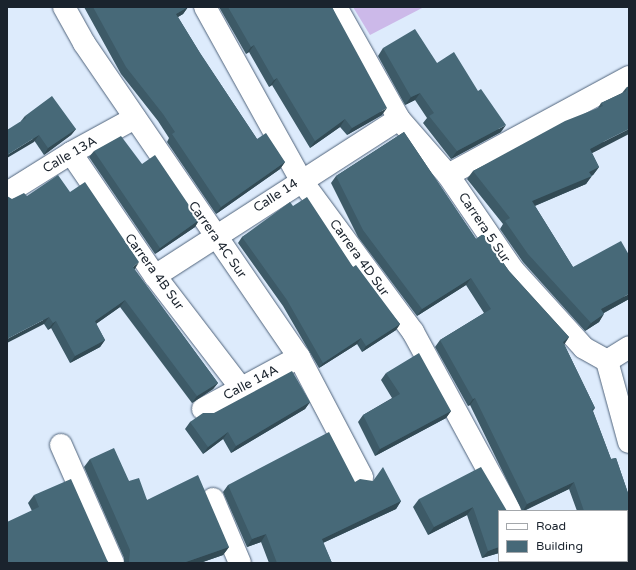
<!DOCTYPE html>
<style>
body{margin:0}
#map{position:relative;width:636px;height:570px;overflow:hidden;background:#ddebfc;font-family:"Varela Round",sans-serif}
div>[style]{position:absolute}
.green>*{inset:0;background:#ccb9e9}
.roads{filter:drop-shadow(0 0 1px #4f637b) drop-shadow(0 0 1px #4f637b)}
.minor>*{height:22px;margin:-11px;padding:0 11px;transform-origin:11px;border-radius:11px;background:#fff}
.wall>*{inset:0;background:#3d5a67}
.shaded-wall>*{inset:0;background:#324a54}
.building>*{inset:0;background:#476978}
span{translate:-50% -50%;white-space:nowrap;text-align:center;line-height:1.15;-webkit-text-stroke:4px #fff;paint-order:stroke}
.street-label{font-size:13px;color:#1a232d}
.frame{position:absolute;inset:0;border:8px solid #1a232d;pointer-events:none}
.legend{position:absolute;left:498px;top:510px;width:130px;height:52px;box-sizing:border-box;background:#fff;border:1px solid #a3a7ab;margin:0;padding:5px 7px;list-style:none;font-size:12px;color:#1a232d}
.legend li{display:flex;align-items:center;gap:8px;height:20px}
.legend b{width:20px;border:1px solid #a3a7ab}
</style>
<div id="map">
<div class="green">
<i style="clip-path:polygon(353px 7px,424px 7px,370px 35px)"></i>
</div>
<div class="roads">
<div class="minor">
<i style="left:64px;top:7px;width:41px;rotate:60.9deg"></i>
<i style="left:84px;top:43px;width:381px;rotate:55.6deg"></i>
<i style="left:299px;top:357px;width:136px;rotate:62.3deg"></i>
<i style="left:205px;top:7px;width:198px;rotate:61deg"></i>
<i style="left:301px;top:180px;width:189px;rotate:53.6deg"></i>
<i style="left:413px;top:332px;width:204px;rotate:61.5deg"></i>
<i style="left:336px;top:7px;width:129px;rotate:60.6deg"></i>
<i style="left:399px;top:119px;width:74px;rotate:48.8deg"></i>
<i style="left:448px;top:175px;width:115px;rotate:55.6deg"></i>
<i style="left:513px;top:270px;width:105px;rotate:47.7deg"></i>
<i style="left:584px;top:348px;width:26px;rotate:29deg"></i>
<i style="left:607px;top:361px;width:84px;rotate:74.8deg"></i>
<i style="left:71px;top:153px;width:149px;rotate:55.7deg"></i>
<i style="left:155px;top:276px;width:141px;rotate:52.5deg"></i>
<i style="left:448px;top:175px;width:206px;rotate:-28.4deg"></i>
<i style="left:7px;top:193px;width:75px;rotate:-32deg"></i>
<i style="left:71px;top:153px;width:73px;rotate:-28.7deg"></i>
<i style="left:155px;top:276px;width:290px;rotate:-32.8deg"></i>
<i style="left:607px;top:361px;width:26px;rotate:-32deg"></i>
<i style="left:203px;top:409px;width:109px;rotate:-28.4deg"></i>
<i style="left:61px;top:445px;width:129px;rotate:66.2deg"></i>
<i style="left:213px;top:499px;width:69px;rotate:67.1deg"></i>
<i style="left:537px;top:561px;width:2px;rotate:63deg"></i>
</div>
</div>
<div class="wall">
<i style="clip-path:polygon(84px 7px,188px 7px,183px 14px,178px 17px,200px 53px,257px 139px,285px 162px,280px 169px,216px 214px,167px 142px,169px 138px,158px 121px,121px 74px)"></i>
<i style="clip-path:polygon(219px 7px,332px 7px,382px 115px,347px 135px,340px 127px,310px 148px,272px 85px,269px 87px,249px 52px,246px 54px)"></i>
<i style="clip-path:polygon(383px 48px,437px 63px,501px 132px,451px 159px,423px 123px,427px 118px,415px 100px,405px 105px,378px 56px)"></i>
<i style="clip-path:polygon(629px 86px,600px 149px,592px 153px,599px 167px,593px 175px,591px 176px,586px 184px,535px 206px,573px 267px,629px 299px,604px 313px,599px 322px,585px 331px,523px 262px,500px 229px,503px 224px,467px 179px,473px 171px,598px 108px,601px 103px,622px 93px,626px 88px)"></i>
<i style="clip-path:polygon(25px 116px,76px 129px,71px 135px,44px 155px,21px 121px)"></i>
<i style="clip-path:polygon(404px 132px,476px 239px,483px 234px,509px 271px,569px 337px,564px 344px,595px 408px,593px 411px,611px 459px,616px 458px,629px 496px,629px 563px,549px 563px,549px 561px,627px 561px,627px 511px,577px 511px,569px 489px,524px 511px,522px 511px,470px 405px,468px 406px,435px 347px,440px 340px,484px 313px,466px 285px,417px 316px,358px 237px,331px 183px,336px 176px)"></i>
<i style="clip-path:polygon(94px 151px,142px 164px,199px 220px,195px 227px,155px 254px,89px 157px)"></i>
<i style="clip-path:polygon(70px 192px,134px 269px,218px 383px,213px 389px,192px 403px,120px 307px,96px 324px,105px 340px,100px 347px,70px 363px,51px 328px,48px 330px,44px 324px,12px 199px,27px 196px)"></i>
<i style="clip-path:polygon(293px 206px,353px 267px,400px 324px,396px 330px,362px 352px,357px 344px,319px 368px,283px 306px,238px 243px,242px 237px)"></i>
<i style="clip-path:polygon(386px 373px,451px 411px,446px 418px,375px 456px,358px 422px,363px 415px,392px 398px,381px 380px)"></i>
<i style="clip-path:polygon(310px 402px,305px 409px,231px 453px,223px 439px,203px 454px,185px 429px,190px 422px,214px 413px)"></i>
<i style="clip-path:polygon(90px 459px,129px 481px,147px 500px,229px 547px,223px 555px,200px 563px,124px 563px,124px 558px,84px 467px)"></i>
<i style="clip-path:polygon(355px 482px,401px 501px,396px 509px,323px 543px,332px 563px,269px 563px,261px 542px,247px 547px,223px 492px,228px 485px)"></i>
<i style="clip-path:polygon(34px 495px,107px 560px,32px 511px,28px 503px)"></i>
<i style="clip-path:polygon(419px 499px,499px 511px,499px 553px,482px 558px,467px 515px,428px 535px,413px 507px)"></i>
</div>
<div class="shaded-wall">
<i style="clip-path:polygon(188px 7px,183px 14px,171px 21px,176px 14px)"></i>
<i style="clip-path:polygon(254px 45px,249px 52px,246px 54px,251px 47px)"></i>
<i style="clip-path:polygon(277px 78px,272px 85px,269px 87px,274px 80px)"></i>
<i style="clip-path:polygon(420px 93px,415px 100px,405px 105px,411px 97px)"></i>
<i style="clip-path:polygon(387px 108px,382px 115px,347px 135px,352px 128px)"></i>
<i style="clip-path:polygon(345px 119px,340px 127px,310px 148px,315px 141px)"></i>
<i style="clip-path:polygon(506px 125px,501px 132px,451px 159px,457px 151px)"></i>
<i style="clip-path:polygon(76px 129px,71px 135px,44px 155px,48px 148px)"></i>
<i style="clip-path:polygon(629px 129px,629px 134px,600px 149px,584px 157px,590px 149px,605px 141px)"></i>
<i style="clip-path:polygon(39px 135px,34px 142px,7px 158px,7px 155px)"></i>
<i style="clip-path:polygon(285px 162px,280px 169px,216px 214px,221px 207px)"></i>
<i style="clip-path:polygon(599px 167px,593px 175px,588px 178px,592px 176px,586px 184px,527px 209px,532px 201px)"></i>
<i style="clip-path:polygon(199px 220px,195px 227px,155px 254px,160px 248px)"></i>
<i style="clip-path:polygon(139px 262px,135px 269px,128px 273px,133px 267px)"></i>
<i style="clip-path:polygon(471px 278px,466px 285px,417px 316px,422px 309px)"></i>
<i style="clip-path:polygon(629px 294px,629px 299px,596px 317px,601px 309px)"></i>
<i style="clip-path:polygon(125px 300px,120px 307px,90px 328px,95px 321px)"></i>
<i style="clip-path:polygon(604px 314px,599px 322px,585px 331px,591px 323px)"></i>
<i style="clip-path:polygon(49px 317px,44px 324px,7px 343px,7px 339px)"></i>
<i style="clip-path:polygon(56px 321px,51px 328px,48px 330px,53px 323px)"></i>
<i style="clip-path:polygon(400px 324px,396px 330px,362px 352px,366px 346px)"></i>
<i style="clip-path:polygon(569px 337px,564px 345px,563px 342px)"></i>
<i style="clip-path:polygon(361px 338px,357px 344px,319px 368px,323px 363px)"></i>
<i style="clip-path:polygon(105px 340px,100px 347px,70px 363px,75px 356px)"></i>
<i style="clip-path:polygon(218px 383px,213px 389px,192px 403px,197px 396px)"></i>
<i style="clip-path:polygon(475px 398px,470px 405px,468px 406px,473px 399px)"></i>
<i style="clip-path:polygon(310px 402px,305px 409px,231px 453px,236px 446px)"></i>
<i style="clip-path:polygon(451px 411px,446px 418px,375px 456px,380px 449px)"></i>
<i style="clip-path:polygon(228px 432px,223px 439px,203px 454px,208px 447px)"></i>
<i style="clip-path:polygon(574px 482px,569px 489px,523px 511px,527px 504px)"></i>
<i style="clip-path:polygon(401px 501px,396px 509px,316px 546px,322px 539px)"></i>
<i style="clip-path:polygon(473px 507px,467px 515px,428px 535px,434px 527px)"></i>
<i style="clip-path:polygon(266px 534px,261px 542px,247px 547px,252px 539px)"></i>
<i style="clip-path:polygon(229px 547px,223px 555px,200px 563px,183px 563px)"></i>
<i style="clip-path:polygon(499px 547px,499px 553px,482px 558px,488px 551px)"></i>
</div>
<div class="building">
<i style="clip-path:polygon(93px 7px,188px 7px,176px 14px,200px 53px,257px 139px,266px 133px,285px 162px,221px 207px,172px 134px,175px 132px,163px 114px,126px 67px)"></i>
<i style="clip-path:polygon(228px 7px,332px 7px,387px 108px,352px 128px,345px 119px,315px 141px,277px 78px,274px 80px,254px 45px,251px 47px)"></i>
<i style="clip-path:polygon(415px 29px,437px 63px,454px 52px,478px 91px,481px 89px,506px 125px,457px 151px,429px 116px,434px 113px,420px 93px,411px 97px,383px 48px)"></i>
<i style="clip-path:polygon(629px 86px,629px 129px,605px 141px,590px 149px,599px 167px,589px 172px,592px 176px,532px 201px,573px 267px,621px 241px,629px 255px,629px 294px,601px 309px,604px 314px,591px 323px,528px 254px,505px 221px,510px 218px,473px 171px,565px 121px,603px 106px,601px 103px,627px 91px,626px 88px)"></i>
<i style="clip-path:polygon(52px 96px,76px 129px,48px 148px,39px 135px,7px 155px,7px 130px,26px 118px,25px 116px)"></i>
<i style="clip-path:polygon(404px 132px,476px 239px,483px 234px,509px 271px,569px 337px,563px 342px,595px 408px,592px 409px,611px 459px,616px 458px,629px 496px,629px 563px,553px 563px,553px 561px,627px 561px,627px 511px,584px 511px,574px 482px,527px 504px,475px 398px,473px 399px,440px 340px,491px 309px,471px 278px,422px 309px,363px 230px,336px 176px)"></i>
<i style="clip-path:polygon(121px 136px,142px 164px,155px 155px,199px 220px,160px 248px,94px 151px)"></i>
<i style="clip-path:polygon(58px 175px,70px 192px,85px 182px,139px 262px,133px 267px,218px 383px,197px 396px,125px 300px,95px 321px,105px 340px,75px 356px,56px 321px,53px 323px,49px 317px,7px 339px,7px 196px,12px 199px,24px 193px,27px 196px)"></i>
<i style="clip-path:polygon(307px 197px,353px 267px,356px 265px,400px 324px,366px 346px,361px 338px,323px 363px,287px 300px,242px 237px,290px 202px,293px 206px)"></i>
<i style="clip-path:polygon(419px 353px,451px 411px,380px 449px,363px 415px,400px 394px,386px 373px)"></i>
<i style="clip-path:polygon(292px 371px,310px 402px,236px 446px,228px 432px,208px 447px,190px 422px,203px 413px,214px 413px)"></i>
<i style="clip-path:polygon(329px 432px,355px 482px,360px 479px,373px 481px,383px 467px,401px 501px,322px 539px,332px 563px,277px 563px,266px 534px,252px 539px,228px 485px)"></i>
<i style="clip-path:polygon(114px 448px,129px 481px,139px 478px,147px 500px,198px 475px,229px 547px,183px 563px,128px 563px,129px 562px,130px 550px,90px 459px)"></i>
<i style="clip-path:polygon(481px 467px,507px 511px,499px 511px,499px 547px,488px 551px,473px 507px,434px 527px,419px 499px)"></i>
<i style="clip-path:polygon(71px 479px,107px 560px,109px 563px,7px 563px,7px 522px,39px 507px,34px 495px)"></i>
</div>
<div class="street-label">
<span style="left:70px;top:155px;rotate:-30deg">Calle 13A</span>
<span style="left:276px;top:196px;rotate:-33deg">Calle 14</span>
<span style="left:484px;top:228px;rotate:56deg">Carrera 5 Sur</span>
<span style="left:217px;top:240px;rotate:55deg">Carrera 4C Sur</span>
<span style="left:359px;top:258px;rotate:54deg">Carrera 4D Sur</span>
<span style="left:154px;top:272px;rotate:54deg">Carrera 4B Sur</span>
<span style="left:251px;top:383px;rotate:-28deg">Calle 14A</span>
</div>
<div class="frame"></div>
<ul class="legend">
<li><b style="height:5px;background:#fff"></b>Road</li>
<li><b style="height:11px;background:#476978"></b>Building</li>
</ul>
</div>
